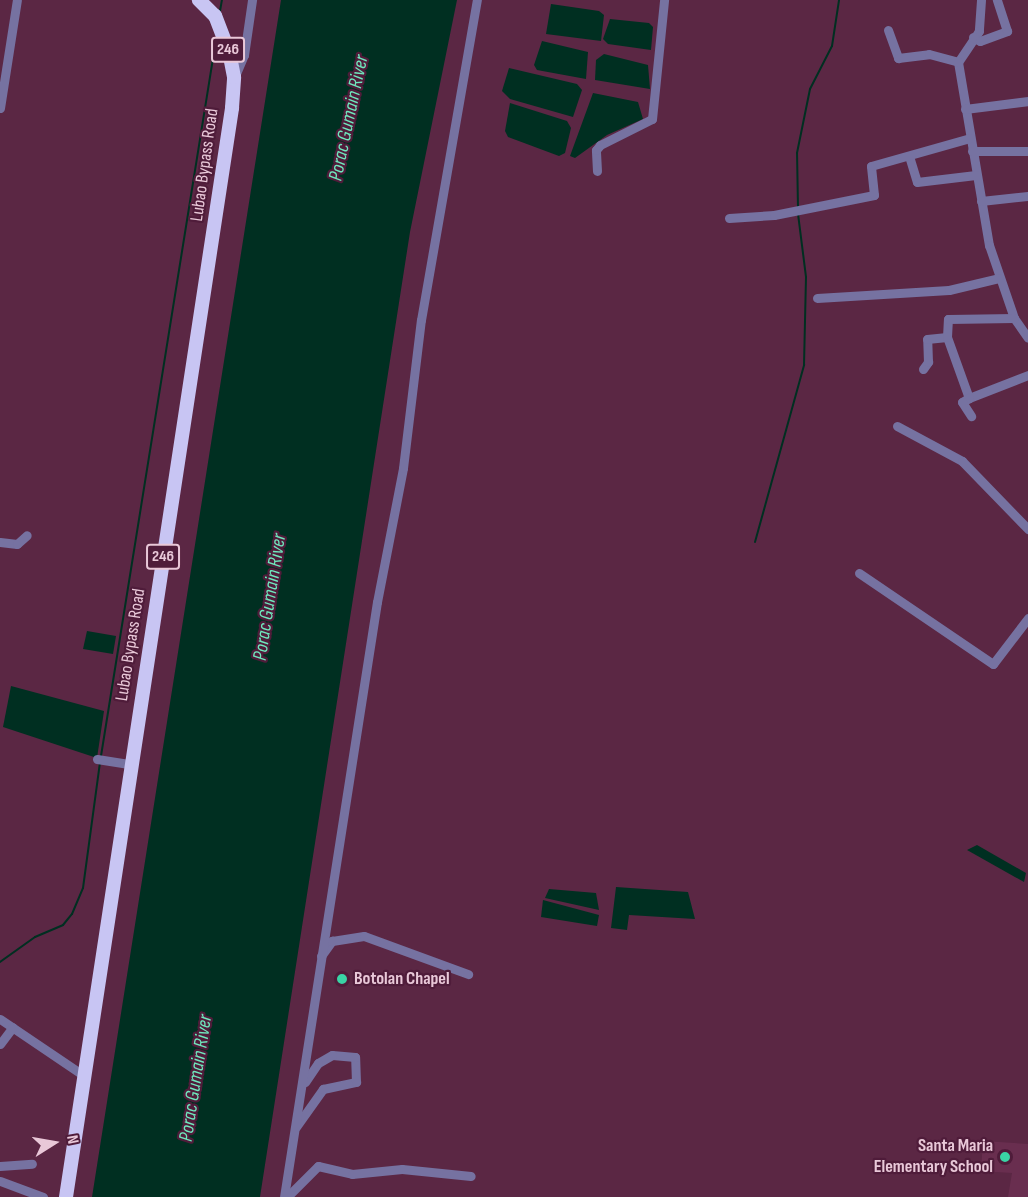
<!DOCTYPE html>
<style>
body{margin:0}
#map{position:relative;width:1028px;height:1197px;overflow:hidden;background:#5b2744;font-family:"Sofia Sans Condensed",sans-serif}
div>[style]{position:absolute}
.built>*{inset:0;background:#692e4f}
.water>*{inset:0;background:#002f21}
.stream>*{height:2px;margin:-1px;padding:0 1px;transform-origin:1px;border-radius:1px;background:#002f21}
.minor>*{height:9px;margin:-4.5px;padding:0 4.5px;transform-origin:4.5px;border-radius:4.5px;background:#7672a1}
.highway>*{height:14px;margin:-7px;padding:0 7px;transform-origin:7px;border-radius:7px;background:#c8c5f3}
.dots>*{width:16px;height:16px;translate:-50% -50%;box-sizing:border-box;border:3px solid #4f1c3a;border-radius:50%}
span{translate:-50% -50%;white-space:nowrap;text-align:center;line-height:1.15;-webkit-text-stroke:4.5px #4f1c3a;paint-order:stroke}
.shield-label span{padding:2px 4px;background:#4f1c3a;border:2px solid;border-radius:4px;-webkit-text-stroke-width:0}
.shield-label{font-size:16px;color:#e9c8d8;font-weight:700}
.street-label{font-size:18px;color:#e9c8d8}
.poi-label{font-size:18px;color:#e9c8d8;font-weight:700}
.left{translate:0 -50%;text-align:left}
.right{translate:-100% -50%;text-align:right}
.water-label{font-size:20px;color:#6fe8bd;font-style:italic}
.north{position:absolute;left:24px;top:1113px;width:60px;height:60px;-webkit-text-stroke:4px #4f1c3a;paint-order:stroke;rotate:79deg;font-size:16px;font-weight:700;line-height:24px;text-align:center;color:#e9c8d8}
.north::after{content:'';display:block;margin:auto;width:21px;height:27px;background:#e9c8d8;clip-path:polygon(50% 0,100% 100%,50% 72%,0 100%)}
</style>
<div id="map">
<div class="built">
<i style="clip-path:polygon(983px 1141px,1028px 1144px,1028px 1197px,1008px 1197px,1012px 1173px,981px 1171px)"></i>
</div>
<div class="water">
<i style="clip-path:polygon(281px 0,457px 0,410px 232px,260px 1197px,92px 1197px)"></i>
<i style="clip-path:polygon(551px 4px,599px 11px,604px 15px,601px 41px,546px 34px)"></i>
<i style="clip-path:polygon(610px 19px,649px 23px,653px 27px,651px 50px,608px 44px,603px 39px)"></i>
<i style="clip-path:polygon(542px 41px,588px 52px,586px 79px,537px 70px,534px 65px)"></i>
<i style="clip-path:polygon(604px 54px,648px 65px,650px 89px,595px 80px,596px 60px)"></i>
<i style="clip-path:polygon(509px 68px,577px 84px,582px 90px,573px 117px,510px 99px,502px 91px)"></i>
<i style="clip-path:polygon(593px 93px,638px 102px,643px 119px,607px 135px,575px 158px,570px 156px)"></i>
<i style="clip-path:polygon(510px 103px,567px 121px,571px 128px,565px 153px,559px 156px,508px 137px,505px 131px)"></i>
<i style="clip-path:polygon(87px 631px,116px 636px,113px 654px,83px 649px)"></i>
<i style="clip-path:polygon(11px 686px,104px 711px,97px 758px,3px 727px)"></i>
<i style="clip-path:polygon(977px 845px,1026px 873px,1024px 882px,967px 850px)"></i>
<i style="clip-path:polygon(616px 887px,688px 892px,695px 919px,629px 915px,627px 930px,611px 928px)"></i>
<i style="clip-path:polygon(549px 889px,596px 893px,599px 910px,545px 898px)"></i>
<i style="clip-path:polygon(543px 900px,599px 915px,597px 926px,541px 917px)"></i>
</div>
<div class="stream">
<i style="left:220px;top:11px;width:11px;rotate:-80deg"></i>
<i style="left:798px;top:208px;width:55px;rotate:-91deg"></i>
<i style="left:797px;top:153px;width:65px;rotate:-78.5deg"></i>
<i style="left:810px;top:89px;width:48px;rotate:-62.9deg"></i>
<i style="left:832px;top:46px;width:47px;rotate:-81.3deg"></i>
<i style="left:755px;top:542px;width:184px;rotate:-74.5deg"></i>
<i style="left:804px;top:365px;width:88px;rotate:-88.7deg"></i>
<i style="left:806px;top:277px;width:64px;rotate:-97.2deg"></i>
<i style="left:101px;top:756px;width:725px;rotate:-80.88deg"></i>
<i style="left:0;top:962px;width:43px;rotate:-35.5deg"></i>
<i style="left:35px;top:937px;width:30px;rotate:-23deg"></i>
<i style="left:63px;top:925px;width:14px;rotate:-51deg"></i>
<i style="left:72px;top:914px;width:28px;rotate:-67deg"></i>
<i style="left:83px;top:888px;width:127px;rotate:-82.3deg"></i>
</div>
<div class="minor">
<i style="left:981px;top:0;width:31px;rotate:94deg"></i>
<i style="left:979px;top:31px;width:37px;rotate:124deg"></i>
<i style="left:958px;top:62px;width:186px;rotate:80.4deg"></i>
<i style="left:989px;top:245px;width:77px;rotate:71.1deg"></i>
<i style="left:1014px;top:318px;width:24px;rotate:55deg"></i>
<i style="left:888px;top:30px;width:30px;rotate:70deg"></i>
<i style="left:898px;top:58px;width:31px;rotate:-7deg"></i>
<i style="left:929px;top:54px;width:30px;rotate:15deg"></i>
<i style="left:973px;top:37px;width:8px;rotate:30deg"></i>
<i style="left:980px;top:41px;width:29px;rotate:-20deg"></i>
<i style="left:1007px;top:31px;width:33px;rotate:-108deg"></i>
<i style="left:235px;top:76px;width:23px;rotate:-67deg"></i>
<i style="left:244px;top:55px;width:56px;rotate:-81.7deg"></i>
<i style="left:0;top:108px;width:109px;rotate:-81.1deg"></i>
<i style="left:965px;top:109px;width:64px;rotate:-7.2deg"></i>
<i style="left:972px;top:151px;width:56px"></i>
<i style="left:909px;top:156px;width:27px;rotate:73deg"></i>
<i style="left:917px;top:182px;width:59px;rotate:-6.8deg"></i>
<i style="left:597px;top:171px;width:21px;rotate:-93deg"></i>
<i style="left:596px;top:150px;width:6px;rotate:-51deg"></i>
<i style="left:600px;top:145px;width:58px;rotate:-26.6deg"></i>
<i style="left:652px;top:119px;width:120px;rotate:-84.2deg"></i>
<i style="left:981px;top:201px;width:47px;rotate:-6.1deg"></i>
<i style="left:729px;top:218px;width:45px;rotate:-3.8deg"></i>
<i style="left:774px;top:215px;width:102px;rotate:-11.3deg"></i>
<i style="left:874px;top:195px;width:29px;rotate:-96deg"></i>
<i style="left:871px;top:166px;width:103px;rotate:-15.8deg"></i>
<i style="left:817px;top:298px;width:132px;rotate:-3.5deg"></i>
<i style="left:949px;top:290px;width:51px;rotate:-13.5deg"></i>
<i style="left:947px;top:337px;width:65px;rotate:70.2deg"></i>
<i style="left:969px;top:398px;width:63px;rotate:-21.3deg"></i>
<i style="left:923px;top:369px;width:9px;rotate:-54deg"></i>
<i style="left:928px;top:362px;width:23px;rotate:-92deg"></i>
<i style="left:927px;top:339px;width:20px;rotate:-6deg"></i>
<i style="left:947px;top:337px;width:18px;rotate:-87deg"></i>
<i style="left:948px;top:319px;width:66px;rotate:-0.9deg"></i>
<i style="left:969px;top:398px;width:8px;rotate:150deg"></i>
<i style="left:962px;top:402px;width:17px;rotate:57deg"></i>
<i style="left:897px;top:426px;width:74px;rotate:28.3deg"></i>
<i style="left:962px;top:461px;width:95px;rotate:45.9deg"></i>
<i style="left:0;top:542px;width:17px;rotate:7deg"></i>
<i style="left:17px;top:544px;width:13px;rotate:-42deg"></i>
<i style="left:859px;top:573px;width:162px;rotate:34.2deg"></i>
<i style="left:993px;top:664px;width:58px;rotate:-52.7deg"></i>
<i style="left:97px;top:759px;width:32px;rotate:9deg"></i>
<i style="left:321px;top:956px;width:19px;rotate:-54deg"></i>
<i style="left:332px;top:941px;width:32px;rotate:-9deg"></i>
<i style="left:364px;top:936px;width:111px;rotate:20.1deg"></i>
<i style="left:0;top:1019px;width:100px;rotate:34deg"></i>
<i style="left:0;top:1044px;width:21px;rotate:-53deg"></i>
<i style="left:296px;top:1127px;width:47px;rotate:-54.6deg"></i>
<i style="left:323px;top:1089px;width:34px;rotate:-12deg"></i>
<i style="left:356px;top:1082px;width:25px;rotate:-92deg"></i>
<i style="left:355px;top:1057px;width:23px;rotate:-175deg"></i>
<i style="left:332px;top:1055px;width:16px;rotate:150deg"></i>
<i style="left:318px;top:1063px;width:23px;rotate:124deg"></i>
<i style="left:0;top:1166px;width:32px;rotate:-4deg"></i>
<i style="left:0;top:1181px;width:46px;rotate:20.4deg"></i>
<i style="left:284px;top:1197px;width:602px;rotate:-81.12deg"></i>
<i style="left:377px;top:602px;width:136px;rotate:-79deg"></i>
<i style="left:403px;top:468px;width:149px;rotate:-83.1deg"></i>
<i style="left:421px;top:320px;width:325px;rotate:-80.1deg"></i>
<i style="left:287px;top:1197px;width:44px;rotate:-45deg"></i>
<i style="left:318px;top:1166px;width:35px;rotate:13deg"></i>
<i style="left:352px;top:1174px;width:50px;rotate:-5.7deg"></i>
<i style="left:402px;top:1169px;width:69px;rotate:5.8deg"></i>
</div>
<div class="highway">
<i style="left:66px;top:1197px;width:1102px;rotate:-81.33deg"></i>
<i style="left:232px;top:108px;width:31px;rotate:-86deg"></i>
<i style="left:234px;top:77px;width:25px;rotate:-101deg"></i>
<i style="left:229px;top:52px;width:39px;rotate:-111deg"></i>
<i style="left:215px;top:16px;width:23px;rotate:-135deg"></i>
</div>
<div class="dots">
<i style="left:342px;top:979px;background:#3ad4a5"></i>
<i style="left:1005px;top:1157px;background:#3ad4a5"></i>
</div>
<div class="shield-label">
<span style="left:228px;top:50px">246</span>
<span style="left:163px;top:557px">246</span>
</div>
<div class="street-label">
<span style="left:205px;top:165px;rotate:-82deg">Lubao Bypass Road</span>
<span style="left:131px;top:645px;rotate:-81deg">Lubao Bypass Road</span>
</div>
<div class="poi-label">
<span class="left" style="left:354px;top:979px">Botolan Chapel</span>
<span class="right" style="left:993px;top:1157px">Santa Maria<br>Elementary School</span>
</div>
<div class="water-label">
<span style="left:349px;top:118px;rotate:-78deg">Porac Gumain River</span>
<span style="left:270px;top:597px;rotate:-81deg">Porac Gumain River</span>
<span style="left:196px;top:1078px;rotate:-81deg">Porac Gumain River</span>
</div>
<div class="north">N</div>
</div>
